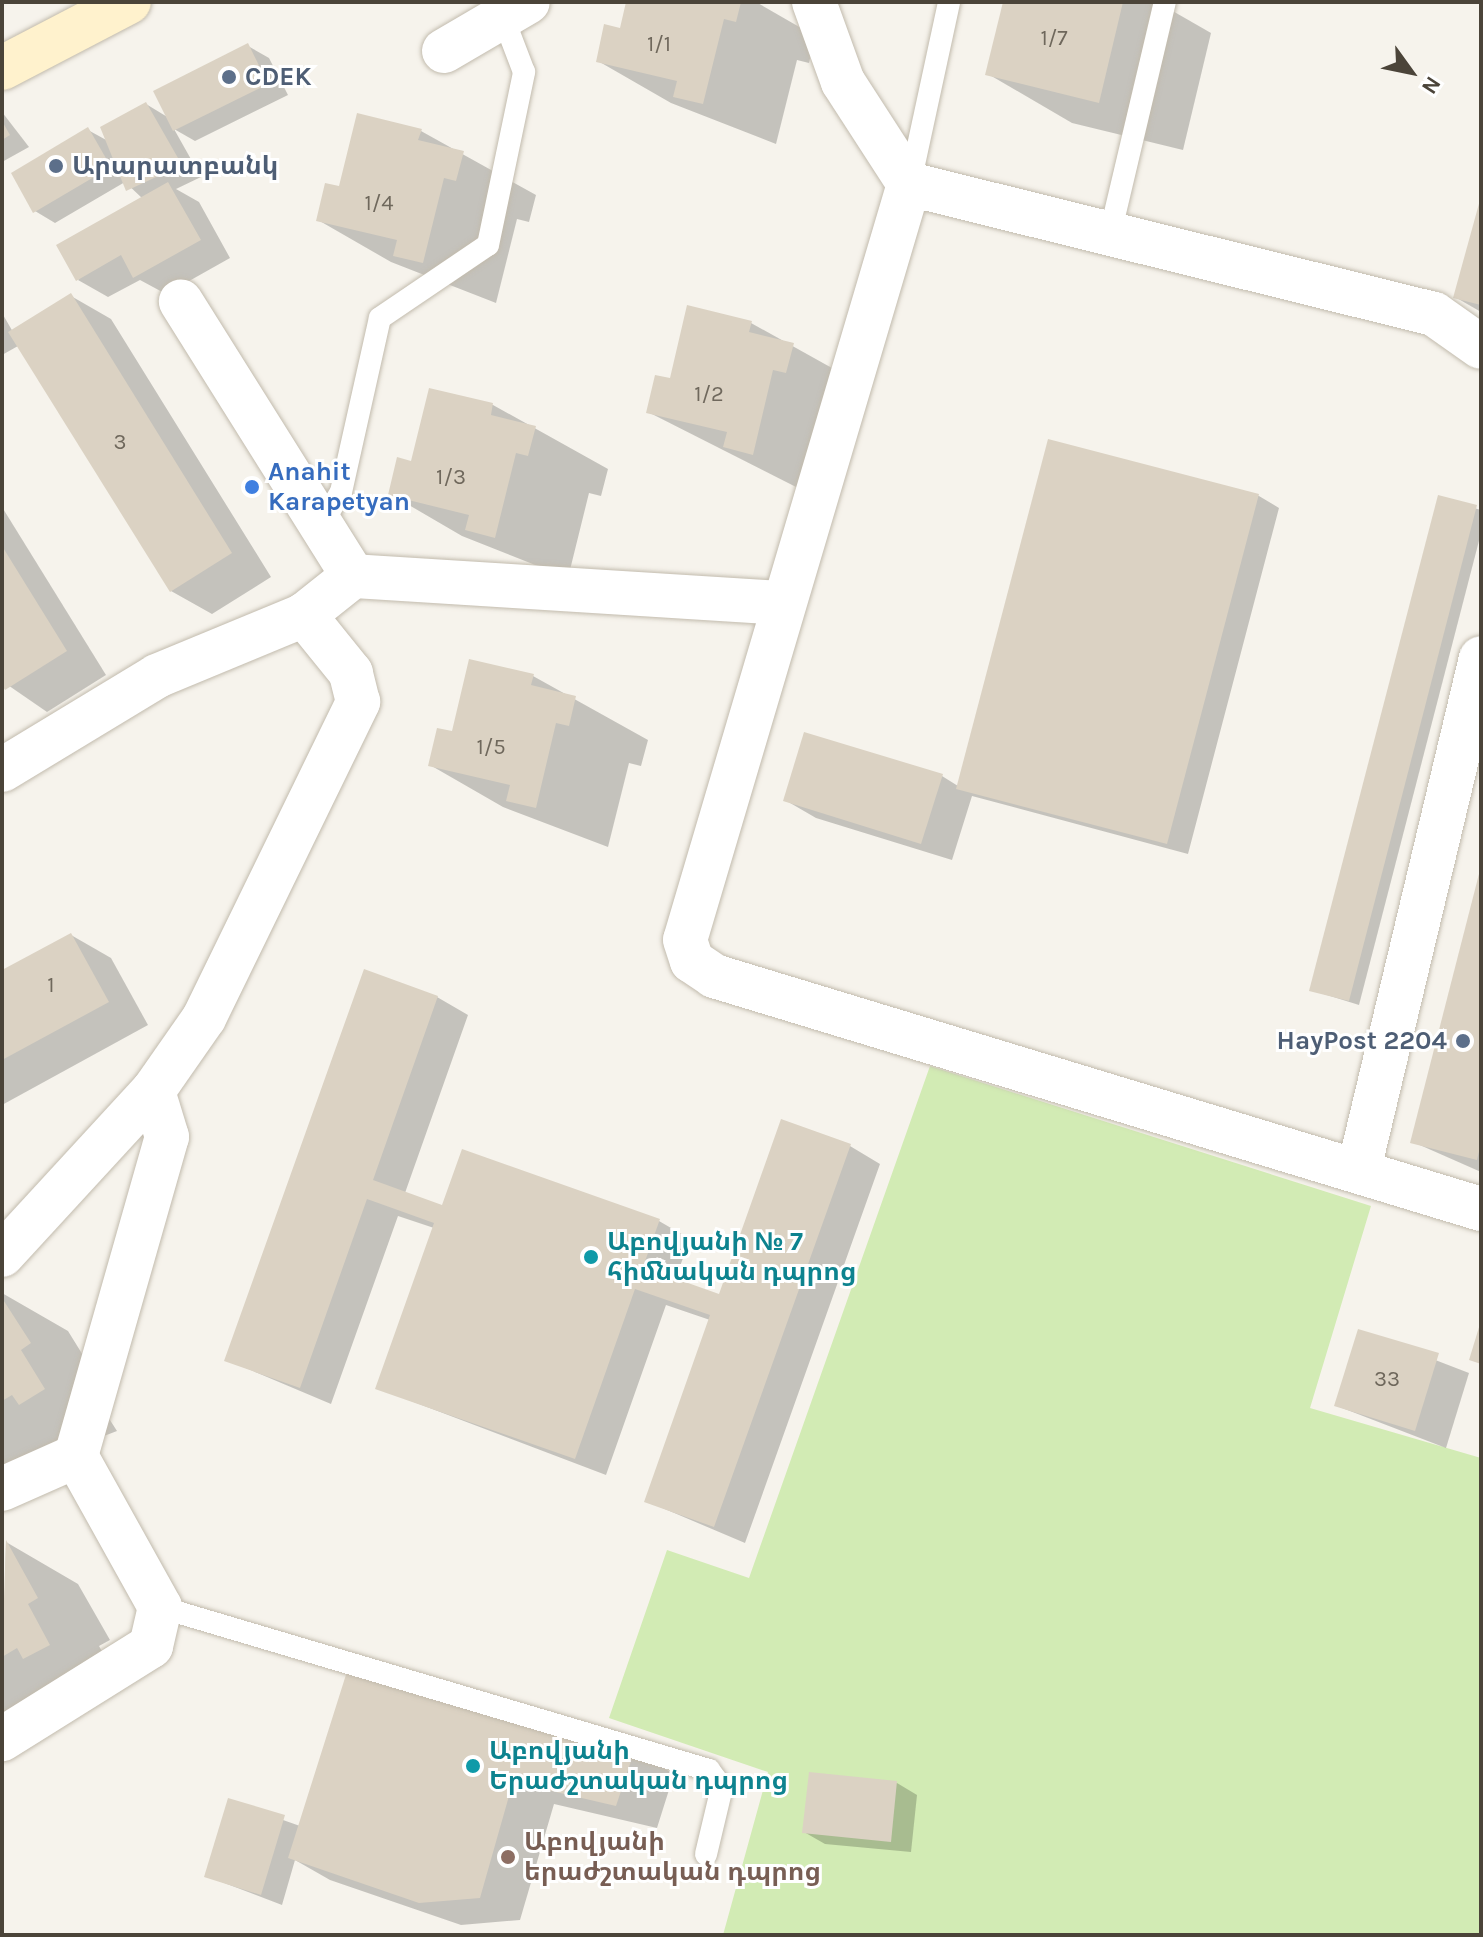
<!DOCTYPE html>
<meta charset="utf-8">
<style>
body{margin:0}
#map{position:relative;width:1483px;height:1937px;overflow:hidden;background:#f6f3ec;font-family:Karla,"Noto Sans Armenian",sans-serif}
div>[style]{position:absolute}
.green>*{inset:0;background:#d2ebb4}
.shadow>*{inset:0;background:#0003}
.building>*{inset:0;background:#dbd2c3}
.roads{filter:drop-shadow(0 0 2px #c2bbad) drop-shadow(0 0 2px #c2bbad)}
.lane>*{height:22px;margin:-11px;padding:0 11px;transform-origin:11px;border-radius:11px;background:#fff}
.street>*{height:44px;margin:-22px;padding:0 22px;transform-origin:22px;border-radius:22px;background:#fff}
.secondary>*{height:44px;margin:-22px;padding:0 22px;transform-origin:22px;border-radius:22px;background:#fff2cd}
.dots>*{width:22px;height:22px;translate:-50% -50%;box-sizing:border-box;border:4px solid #fff;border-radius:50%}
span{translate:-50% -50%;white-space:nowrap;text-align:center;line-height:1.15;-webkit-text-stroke:6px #fff;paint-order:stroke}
.number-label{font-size:22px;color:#6f685c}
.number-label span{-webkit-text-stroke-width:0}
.service-label{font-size:26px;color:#4e5e75;font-weight:700}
.left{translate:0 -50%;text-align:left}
.right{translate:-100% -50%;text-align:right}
.shop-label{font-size:26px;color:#366cbe;font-weight:700}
.culture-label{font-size:26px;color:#0d838f;font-weight:700}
.education-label{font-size:26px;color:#785e54;font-weight:700}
.frame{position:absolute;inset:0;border:4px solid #4b4439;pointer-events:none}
.north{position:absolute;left:1371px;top:32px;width:80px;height:80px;-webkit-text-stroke:6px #fff;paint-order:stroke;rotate:123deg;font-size:22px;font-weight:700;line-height:32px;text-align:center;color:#4b4439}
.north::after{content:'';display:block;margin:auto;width:28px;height:36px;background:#4b4439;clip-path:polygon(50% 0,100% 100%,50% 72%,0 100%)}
</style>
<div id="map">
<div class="green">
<i style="clip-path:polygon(930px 1066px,1371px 1206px,1310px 1408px,1481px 1458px,1481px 1935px,723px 1935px,768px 1772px,609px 1718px,667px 1550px,749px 1578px)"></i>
</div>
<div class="shadow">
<i style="clip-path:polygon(628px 2px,756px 2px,815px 36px,809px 63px,797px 60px,776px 144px,671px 103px,598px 61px,621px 30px)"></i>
<i style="clip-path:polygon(1005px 2px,1157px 2px,1211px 33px,1183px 150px,1072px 123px,988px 74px)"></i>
<i style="clip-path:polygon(248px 46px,269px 58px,288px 95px,195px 141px,174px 129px,201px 177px,176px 189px,199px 202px,230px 258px,166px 294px,140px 280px,108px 297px,78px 280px,143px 199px,125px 182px,55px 223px,35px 211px,88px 130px,108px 141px,146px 104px,169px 118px)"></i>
<i style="clip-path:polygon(2px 112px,29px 147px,2px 162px)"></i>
<i style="clip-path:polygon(421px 131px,536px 195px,529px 222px,517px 219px,496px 303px,391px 262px,318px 220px,341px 189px)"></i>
<i style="clip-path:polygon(1481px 204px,1481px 312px,1455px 297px)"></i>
<i style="clip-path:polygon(71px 296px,111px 319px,271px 577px,212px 614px,171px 591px,18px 346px,2px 355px,2px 313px,13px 332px)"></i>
<i style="clip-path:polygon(751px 323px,866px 387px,798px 488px,648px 412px,671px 380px)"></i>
<i style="clip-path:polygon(431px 390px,493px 405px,608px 469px,601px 496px,589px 493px,568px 578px,462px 536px,390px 494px,413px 463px)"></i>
<i style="clip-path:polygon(1049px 442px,1259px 496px,1279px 508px,1188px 854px,972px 796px,952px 860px,816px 818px,785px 800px,942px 776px,958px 786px)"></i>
<i style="clip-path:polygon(1439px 498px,1481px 510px,1481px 533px,1359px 1005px,1311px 990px)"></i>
<i style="clip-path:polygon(2px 507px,106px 675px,47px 712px,2px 681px)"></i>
<i style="clip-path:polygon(533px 676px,648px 740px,641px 766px,629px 763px,608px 847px,503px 807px,430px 765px,453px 734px)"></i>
<i style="clip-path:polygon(1481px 874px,1481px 1172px,1413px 1142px)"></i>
<i style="clip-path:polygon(71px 935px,111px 958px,148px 1025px,2px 1105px,2px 973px)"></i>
<i style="clip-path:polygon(437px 997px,468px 1015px,405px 1193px,444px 1207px,659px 1221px,690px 1239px,675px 1280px,720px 1296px,850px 1146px,880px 1164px,745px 1543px,646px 1501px,710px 1320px,666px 1305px,606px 1475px,377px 1388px,434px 1228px,398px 1216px,331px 1404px,227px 1360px)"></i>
<i style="clip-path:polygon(2px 1293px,68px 1331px,102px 1386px,92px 1392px,117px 1431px,2px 1475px)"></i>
<i style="clip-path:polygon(1360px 1331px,1469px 1373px,1446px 1448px,1337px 1406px)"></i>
<i style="clip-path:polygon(6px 1542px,78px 1584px,110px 1640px,99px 1646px,122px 1687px,2px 1724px)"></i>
<i style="clip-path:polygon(634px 1751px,674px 1774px,657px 1828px,554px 1804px,520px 1920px,461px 1925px,330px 1880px,295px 1860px,282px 1905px,206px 1876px,229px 1801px,300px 1826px)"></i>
<i style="clip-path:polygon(810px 1774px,897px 1783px,917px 1795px,911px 1852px,825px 1844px,804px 1832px)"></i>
</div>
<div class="building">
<i style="clip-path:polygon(626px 2px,741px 2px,736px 22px,724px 19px,703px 104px,673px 97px,677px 81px,596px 62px,604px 24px,620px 28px)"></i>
<i style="clip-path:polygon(1003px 2px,1123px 2px,1099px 103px,985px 75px)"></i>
<i style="clip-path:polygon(248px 43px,268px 84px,173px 131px,153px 91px)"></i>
<i style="clip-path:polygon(146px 102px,182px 165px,126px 191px,100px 127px)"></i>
<i style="clip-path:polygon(357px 113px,422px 129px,418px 140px,464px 151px,456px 181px,444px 178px,423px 263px,393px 256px,397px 240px,316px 221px,325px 183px,339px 186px)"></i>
<i style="clip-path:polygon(2px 121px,10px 135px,2px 140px)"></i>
<i style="clip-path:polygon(88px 127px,111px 167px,33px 213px,11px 173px)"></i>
<i style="clip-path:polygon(168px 182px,201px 240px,133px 278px,121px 255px,76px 281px,56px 245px)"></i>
<i style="clip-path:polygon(1480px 200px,1481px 200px,1481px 305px,1453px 298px)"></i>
<i style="clip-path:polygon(71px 293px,232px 553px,170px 592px,8px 332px)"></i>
<i style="clip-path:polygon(687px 305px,752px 321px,749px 332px,794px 343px,786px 373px,773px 370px,753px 455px,723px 447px,727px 432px,646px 413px,655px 375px,670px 378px)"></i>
<i style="clip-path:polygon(429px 388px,493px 403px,491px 415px,536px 426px,528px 456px,516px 453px,495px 538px,465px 530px,469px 515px,388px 495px,397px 457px,411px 461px)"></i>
<i style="clip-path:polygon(1048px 439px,1259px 494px,1167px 844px,956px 789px)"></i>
<i style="clip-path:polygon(1438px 495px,1477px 505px,1349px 1001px,1309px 991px)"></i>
<i style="clip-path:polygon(2px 546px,67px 651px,5px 690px,2px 685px)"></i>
<i style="clip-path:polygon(469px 659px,534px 674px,531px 685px,576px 696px,569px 726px,556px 723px,536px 808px,506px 801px,510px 785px,428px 766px,437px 728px,452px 731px)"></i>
<i style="clip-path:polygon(804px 732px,943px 774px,921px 844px,783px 801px)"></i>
<i style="clip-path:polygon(1480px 870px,1481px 1143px,1477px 1160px,1410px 1143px)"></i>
<i style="clip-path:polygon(71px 933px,109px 1002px,2px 1060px,2px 970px)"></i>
<i style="clip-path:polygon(364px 969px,438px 996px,373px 1180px,442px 1205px,462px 1149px,660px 1219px,643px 1267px,719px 1294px,781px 1119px,851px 1144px,714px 1527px,644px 1502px,710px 1315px,635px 1289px,575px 1459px,375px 1389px,434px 1223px,367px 1199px,300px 1388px,224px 1361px)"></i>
<i style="clip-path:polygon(2px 1298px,31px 1343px,21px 1350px,45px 1389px,19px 1405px,12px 1395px,2px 1401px)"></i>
<i style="clip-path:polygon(1480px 1324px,1481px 1324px,1481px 1364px,1469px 1360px)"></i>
<i style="clip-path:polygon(1358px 1329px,1439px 1353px,1415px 1431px,1334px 1406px)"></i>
<i style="clip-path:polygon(6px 1540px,38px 1598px,28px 1604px,50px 1645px,23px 1659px,17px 1648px,2px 1657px)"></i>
<i style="clip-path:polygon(350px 1662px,635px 1749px,616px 1806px,513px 1782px,480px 1898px,419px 1903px,288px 1858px)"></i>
<i style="clip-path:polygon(809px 1772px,897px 1781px,891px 1842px,802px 1833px)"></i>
<i style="clip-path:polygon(228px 1798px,285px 1815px,261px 1895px,204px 1877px)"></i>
</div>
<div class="roads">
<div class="lane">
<i style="left:910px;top:183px;width:185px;rotate:-77.8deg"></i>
<i style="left:1110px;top:234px;width:238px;rotate:-76.7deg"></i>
<i style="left:321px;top:525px;width:39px;rotate:-59deg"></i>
<i style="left:341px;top:492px;width:178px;rotate:-77.4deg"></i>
<i style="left:380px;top:318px;width:130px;rotate:-34.1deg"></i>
<i style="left:488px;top:245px;width:177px;rotate:-78.2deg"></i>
<i style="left:524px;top:72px;width:59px;rotate:-110.9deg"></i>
<i style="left:160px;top:1607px;width:573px;rotate:16.54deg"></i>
<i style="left:709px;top:1770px;width:21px;rotate:53deg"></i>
<i style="left:722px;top:1787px;width:69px;rotate:103.4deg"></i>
</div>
<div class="street">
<i style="left:814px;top:2px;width:85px;rotate:70.1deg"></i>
<i style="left:843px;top:82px;width:121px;rotate:57.1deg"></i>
<i style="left:909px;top:184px;width:788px;rotate:106.5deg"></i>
<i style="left:685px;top:940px;width:22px;rotate:72deg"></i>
<i style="left:692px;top:961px;width:27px;rotate:34deg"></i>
<i style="left:714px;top:976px;width:802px;rotate:16.9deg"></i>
<i style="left:444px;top:51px;width:97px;rotate:-30.3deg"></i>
<i style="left:909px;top:184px;width:541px;rotate:13.91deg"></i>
<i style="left:1434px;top:314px;width:57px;rotate:35.1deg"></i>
<i style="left:353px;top:576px;width:430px;rotate:3.6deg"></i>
<i style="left:2px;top:770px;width:181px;rotate:-31.2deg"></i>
<i style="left:157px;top:676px;width:159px;rotate:-22.5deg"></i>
<i style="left:1359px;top:1169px;width:525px;rotate:-76.57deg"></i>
<i style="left:2px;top:1255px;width:223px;rotate:-47.4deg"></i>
<i style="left:153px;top:1091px;width:89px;rotate:-55.1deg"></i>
<i style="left:204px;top:1018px;width:352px;rotate:-64deg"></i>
<i style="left:358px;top:702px;width:30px;rotate:-104deg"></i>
<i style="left:351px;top:673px;width:75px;rotate:-129deg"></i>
<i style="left:304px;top:615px;width:63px;rotate:-38.5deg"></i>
<i style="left:353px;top:576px;width:324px;rotate:-122.1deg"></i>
<i style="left:76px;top:1456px;width:332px;rotate:-74.1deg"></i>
<i style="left:167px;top:1137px;width:48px;rotate:-106.9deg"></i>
<i style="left:2px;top:1489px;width:81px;rotate:-24deg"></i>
<i style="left:76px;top:1456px;width:173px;rotate:60.9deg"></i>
<i style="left:160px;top:1607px;width:40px;rotate:103deg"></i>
<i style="left:151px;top:1646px;width:176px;rotate:148deg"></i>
</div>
<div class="secondary">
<i style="left:2px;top:68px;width:143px;rotate:-27.5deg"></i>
</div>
</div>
<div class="dots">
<i style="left:229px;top:77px;background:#5c6f8a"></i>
<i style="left:56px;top:166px;background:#5c6f8a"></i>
<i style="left:252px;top:487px;background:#3f7fe0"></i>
<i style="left:1463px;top:1041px;background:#5c6f8a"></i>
<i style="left:591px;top:1257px;background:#0f9aa8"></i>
<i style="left:473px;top:1766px;background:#0f9aa8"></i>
<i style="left:508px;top:1857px;background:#8d6e63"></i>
</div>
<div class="number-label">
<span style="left:1054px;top:39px">1/7</span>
<span style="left:659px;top:45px">1/1</span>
<span style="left:379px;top:204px">1/4</span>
<span style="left:709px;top:395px">1/2</span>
<span style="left:120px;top:443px">3</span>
<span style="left:451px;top:478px">1/3</span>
<span style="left:491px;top:748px">1/5</span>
<span style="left:51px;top:986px">1</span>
<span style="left:1387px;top:1380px">33</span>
</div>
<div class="service-label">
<span class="left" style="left:245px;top:77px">CDEK</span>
<span class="left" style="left:72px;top:166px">Արարատբանկ</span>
<span class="right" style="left:1447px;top:1041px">HayPost 2204</span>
</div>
<div class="shop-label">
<span class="left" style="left:268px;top:487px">Anahit<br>Karapetyan</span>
</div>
<div class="culture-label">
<span class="left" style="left:607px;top:1257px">Աբովյանի № 7<br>հիմնական դպրոց</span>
<span class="left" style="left:489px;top:1766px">Աբովյանի<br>Երաժշտական դպրոց</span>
</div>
<div class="education-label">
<span class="left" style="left:524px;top:1857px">Աբովյանի<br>երաժշտական դպրոց</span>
</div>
<div class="frame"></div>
<div class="north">N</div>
</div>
